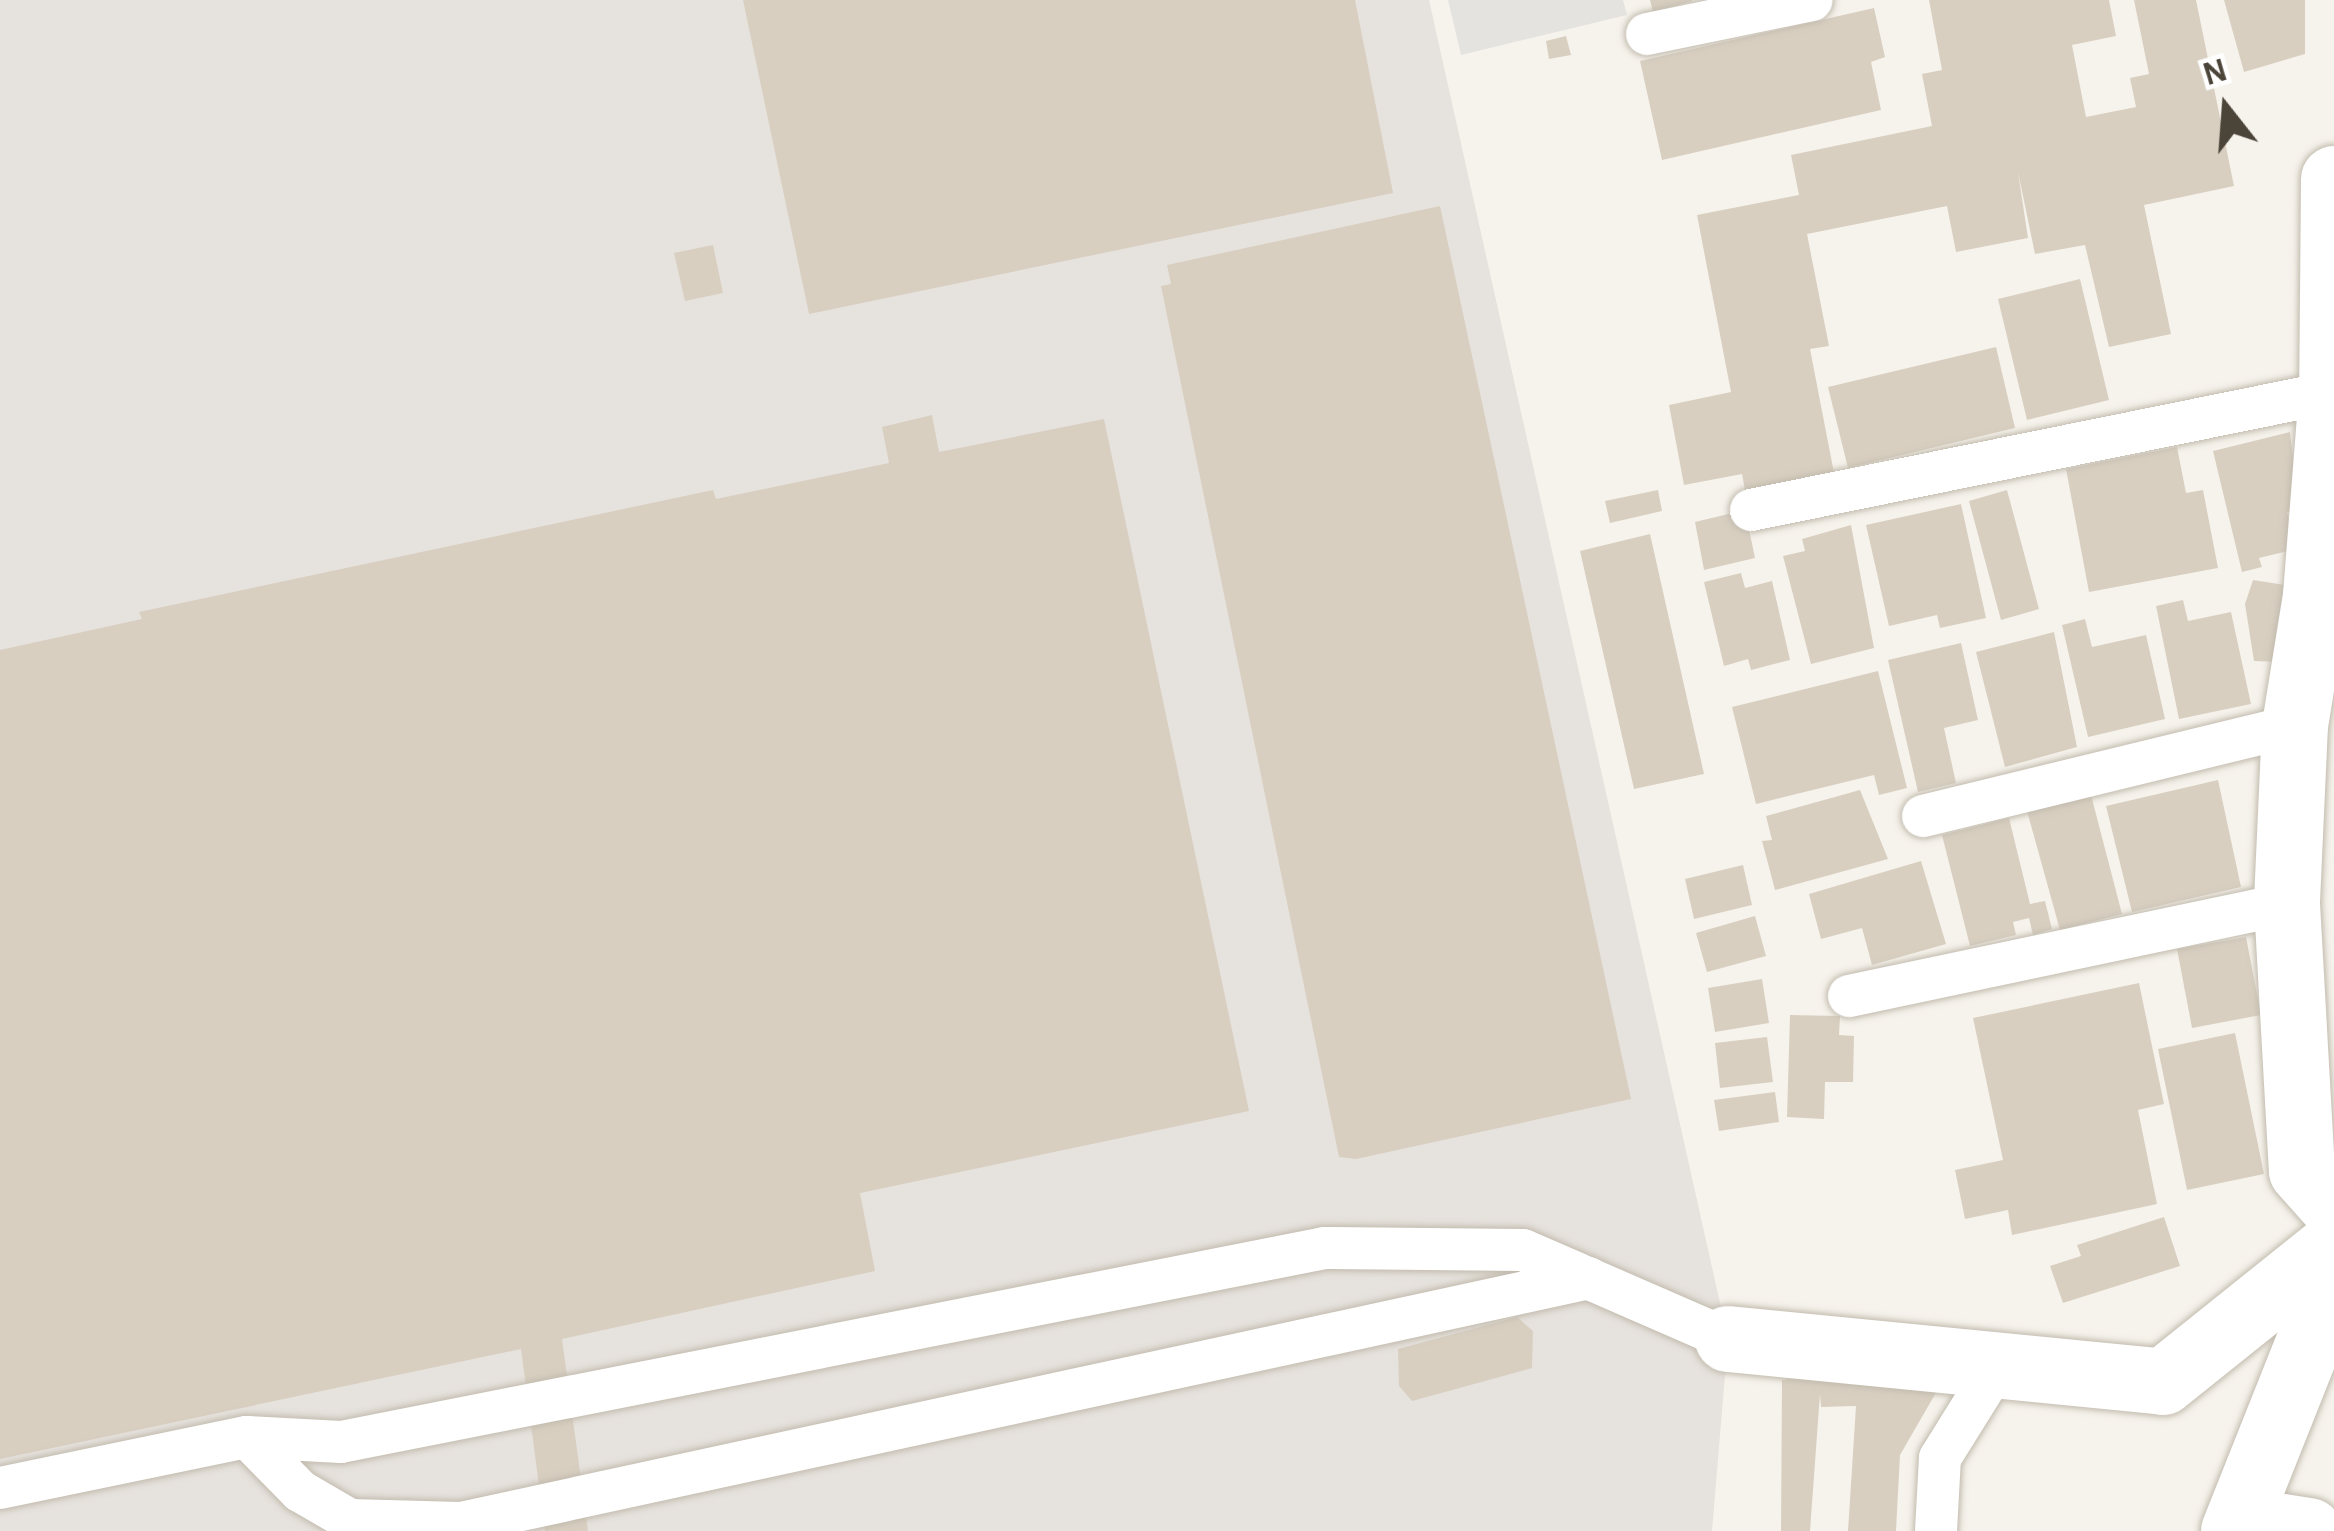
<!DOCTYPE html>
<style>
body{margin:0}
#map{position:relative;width:2334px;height:1531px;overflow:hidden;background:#f6f3ec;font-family:"Alegreya Sans",sans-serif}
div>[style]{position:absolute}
.industrial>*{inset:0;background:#e6e2dd}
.parking>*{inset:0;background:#e5e3e0}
.building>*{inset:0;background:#d8cfc1}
.roads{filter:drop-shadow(0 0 3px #c2bbae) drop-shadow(0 0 3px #c2bbae)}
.lane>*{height:42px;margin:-21px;padding:0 21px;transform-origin:21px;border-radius:21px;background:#fff}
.street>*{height:66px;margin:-33px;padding:0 33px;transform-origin:33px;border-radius:33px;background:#fff}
span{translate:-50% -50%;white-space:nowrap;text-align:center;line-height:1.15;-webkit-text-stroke:12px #fff;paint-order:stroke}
.north{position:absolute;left:2166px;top:48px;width:120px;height:120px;-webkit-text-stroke:9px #fff;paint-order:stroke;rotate:343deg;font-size:33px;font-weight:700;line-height:48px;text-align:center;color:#4b4439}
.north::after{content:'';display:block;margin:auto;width:42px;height:54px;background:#4b4439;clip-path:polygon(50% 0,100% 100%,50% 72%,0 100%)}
</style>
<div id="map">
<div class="industrial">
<i style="clip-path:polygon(0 0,1429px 0,1728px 1339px,1712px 1531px,0 1531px)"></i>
</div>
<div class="parking">
<i style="clip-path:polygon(1448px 0,1623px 0,1627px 15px,1461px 55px)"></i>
</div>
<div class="building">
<i style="clip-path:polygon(743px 0,1355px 0,1393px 193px,809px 314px)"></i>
<i style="clip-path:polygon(1650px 0,1692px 0,1692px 1px,1653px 12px)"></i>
<i style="clip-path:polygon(1929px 0,2109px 0,2116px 36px,2072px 45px,2086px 117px,2136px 107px,2130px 78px,2149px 74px,2134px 0,2196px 0,2234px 186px,2144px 205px,2171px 334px,2109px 347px,2085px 245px,2035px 254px,2018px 172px,2028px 238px,1956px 252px,1947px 206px,1807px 234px,1829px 346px,1810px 349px,1834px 473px,1745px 490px,1742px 474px,1684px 485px,1669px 405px,1731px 392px,1697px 215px,1799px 195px,1791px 155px,1932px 126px,1922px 74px,1942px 70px)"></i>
<i style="clip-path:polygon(2224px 0,2305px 0,2305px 54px,2244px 72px)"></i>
<i style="clip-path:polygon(1874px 8px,1885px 57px,1871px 62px,1881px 110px,1662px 160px,1640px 61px)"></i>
<i style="clip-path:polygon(1566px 36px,1571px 55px,1549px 59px,1546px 41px)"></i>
<i style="clip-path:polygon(1440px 206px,1631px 1099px,1356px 1159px,1339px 1157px,1161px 286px,1171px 284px,1167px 265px)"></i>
<i style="clip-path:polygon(713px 245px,723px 293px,685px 301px,674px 253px)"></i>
<i style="clip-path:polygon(2080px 279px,2109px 400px,2027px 420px,1998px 299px)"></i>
<i style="clip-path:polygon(1996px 347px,2015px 428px,1848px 468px,1828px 387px)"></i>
<i style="clip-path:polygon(932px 415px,939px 452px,1104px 419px,1249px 1111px,860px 1193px,875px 1271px,562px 1339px,588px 1531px,545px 1531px,521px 1349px,0 1459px,0 650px,142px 619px,139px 612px,713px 490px,716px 499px,889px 463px,882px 427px)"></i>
<i style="clip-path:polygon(2290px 432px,2299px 510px,2287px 512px,2296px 549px,2259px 558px,2262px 567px,2242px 572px,2213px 451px)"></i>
<i style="clip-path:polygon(2177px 447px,2186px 493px,2203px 490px,2218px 568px,2089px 592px,2066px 469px)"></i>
<i style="clip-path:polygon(1658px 490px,1662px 511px,1610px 523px,1605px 501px)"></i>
<i style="clip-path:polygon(2007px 490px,2039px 609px,2001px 620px,1969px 501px)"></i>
<i style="clip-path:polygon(1961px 504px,1986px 618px,1940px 628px,1937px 615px,1889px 626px,1866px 525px)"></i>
<i style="clip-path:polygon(1745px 510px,1755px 558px,1704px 570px,1695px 522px)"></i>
<i style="clip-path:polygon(1851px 525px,1874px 648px,1811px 664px,1783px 556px,1805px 551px,1802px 539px)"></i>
<i style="clip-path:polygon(1650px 534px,1704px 774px,1634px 789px,1580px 551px)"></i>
<i style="clip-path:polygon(1741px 573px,1745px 588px,1772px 581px,1790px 660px,1751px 670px,1748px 659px,1724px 666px,1704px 582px)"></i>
<i style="clip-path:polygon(2253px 580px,2292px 586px,2279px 662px,2254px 661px,2245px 604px)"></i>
<i style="clip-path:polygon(2183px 600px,2188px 621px,2231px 612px,2251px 704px,2179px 719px,2156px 606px)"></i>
<i style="clip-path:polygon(2085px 619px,2092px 647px,2146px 635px,2165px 719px,2088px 737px,2062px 625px)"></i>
<i style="clip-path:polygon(2054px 632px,2077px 747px,2005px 767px,1976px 652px)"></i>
<i style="clip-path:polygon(1961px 643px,1978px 720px,1944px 728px,1956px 783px,1918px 792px,1888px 660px)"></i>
<i style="clip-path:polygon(1878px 671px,1907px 788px,1879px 795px,1874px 775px,1756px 804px,1732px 707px)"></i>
<i style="clip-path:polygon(2218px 780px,2241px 887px,2132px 912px,2106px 806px)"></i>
<i style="clip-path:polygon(1860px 790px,1888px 859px,1775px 890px,1762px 841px,1772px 840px,1766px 816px)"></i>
<i style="clip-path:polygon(2091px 795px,2122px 914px,2060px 930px,2027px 811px)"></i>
<i style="clip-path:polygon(2009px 818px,2030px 904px,2045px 901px,2052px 929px,2033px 935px,2029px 918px,2013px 922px,2016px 935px,1970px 946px,1942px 835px)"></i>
<i style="clip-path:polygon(1921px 861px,1946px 944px,1872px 965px,1862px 928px,1821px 939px,1809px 894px)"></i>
<i style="clip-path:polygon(1743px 865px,1752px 905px,1694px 919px,1685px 879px)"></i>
<i style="clip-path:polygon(1755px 916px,1766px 956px,1707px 972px,1696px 933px)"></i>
<i style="clip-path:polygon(2246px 937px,2261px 1015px,2192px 1028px,2177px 949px)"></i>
<i style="clip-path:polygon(1762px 979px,1769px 1023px,1715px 1032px,1708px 988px)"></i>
<i style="clip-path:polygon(2139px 983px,2164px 1104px,2138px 1110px,2157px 1204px,2012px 1235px,2008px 1210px,1965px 1219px,1955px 1170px,2003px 1160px,1973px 1018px)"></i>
<i style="clip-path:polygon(1790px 1015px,1840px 1016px,1839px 1035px,1854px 1036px,1853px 1082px,1825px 1082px,1824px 1119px,1787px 1117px)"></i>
<i style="clip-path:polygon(2235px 1033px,2264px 1174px,2187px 1190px,2158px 1049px)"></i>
<i style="clip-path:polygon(1767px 1037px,1773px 1082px,1720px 1088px,1715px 1043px)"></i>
<i style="clip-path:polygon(1775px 1092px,1779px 1122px,1719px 1131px,1714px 1100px)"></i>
<i style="clip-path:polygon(2164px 1217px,2180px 1266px,2063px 1303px,2050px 1266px,2081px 1256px,2077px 1245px)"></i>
<i style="clip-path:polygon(1517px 1317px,1533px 1331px,1532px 1368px,1412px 1401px,1399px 1386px,1398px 1349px)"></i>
<i style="clip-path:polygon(1822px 1373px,1941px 1384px,1900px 1455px,1896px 1531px,1848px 1531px,1856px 1406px,1821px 1407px,1820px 1394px,1810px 1531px,1781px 1531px,1782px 1380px)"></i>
</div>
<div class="roads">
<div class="lane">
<i style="left:1647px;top:34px;width:168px;rotate:-11.6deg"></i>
<i style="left:1751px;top:510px;width:593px;rotate:-11.48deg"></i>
<i style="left:1923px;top:816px;width:383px;rotate:-13.7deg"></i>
<i style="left:1849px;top:996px;width:448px;rotate:-11.9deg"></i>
<i style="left:247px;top:1437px;width:76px;rotate:45.5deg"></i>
<i style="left:300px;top:1491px;width:58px;rotate:30.1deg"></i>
<i style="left:350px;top:1520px;width:111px;rotate:1.5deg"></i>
<i style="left:461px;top:1523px;width:1154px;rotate:-12.25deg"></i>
<i style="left:0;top:1488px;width:252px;rotate:-11.7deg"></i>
<i style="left:247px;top:1437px;width:94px;rotate:3deg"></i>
<i style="left:341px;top:1442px;width:1002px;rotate:-11.16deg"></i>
<i style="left:1324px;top:1248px;width:199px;rotate:0.6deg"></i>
<i style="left:1523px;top:1250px;width:223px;rotate:23.5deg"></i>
<i style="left:1936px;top:1531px;width:73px;rotate:-86.9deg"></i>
<i style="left:1940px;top:1458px;width:110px;rotate:-58.1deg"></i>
</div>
<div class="street">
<i style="left:2334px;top:179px;width:213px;rotate:90.5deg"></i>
<i style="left:2332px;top:392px;width:205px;rotate:94.5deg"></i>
<i style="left:2316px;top:596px;width:131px;rotate:99.2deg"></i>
<i style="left:2295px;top:725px;width:179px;rotate:92.6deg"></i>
<i style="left:2287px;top:904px;width:267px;rotate:86.8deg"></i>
<i style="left:2302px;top:1171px;width:48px;rotate:48.4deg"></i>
<i style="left:1728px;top:1339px;width:437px;rotate:5.6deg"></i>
<i style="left:2163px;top:1382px;width:219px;rotate:-38.7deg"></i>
<i style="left:2239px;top:1520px;width:71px;rotate:8.9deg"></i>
<i style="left:2234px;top:1531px;width:270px;rotate:-68.3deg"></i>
</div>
</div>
<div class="north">N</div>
</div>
